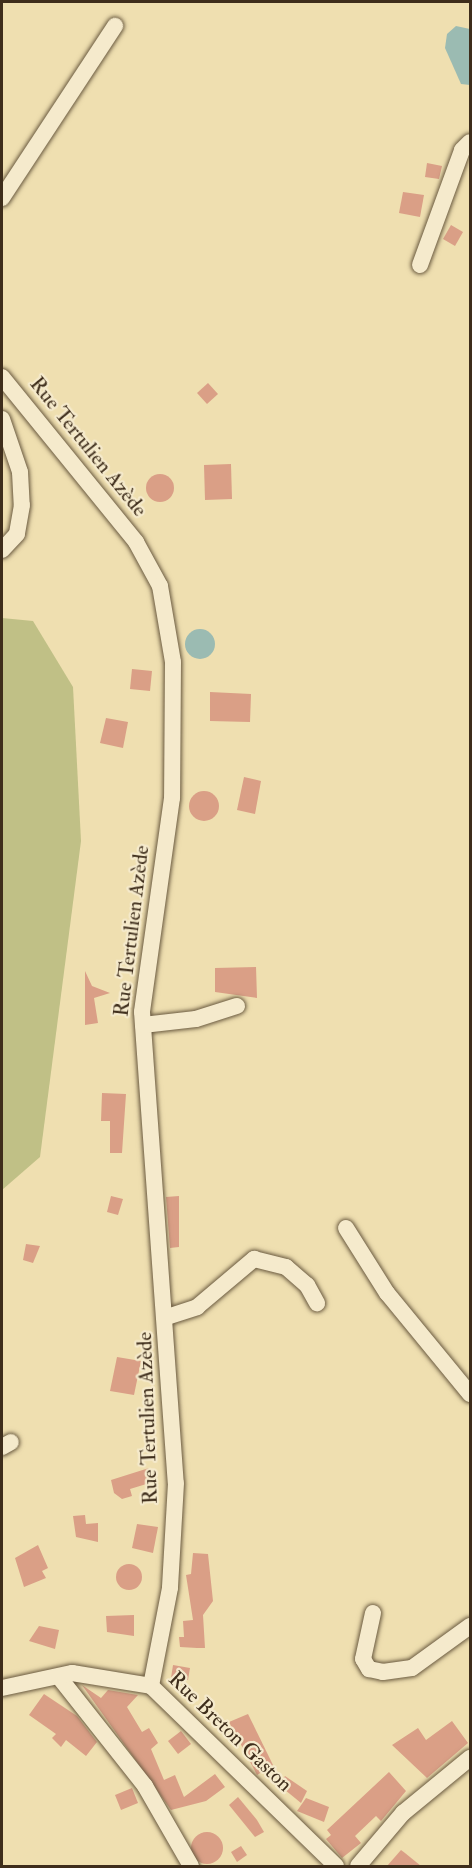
<!DOCTYPE html>
<meta charset="utf-8">
<style>
body{margin:0}
#map{position:relative;width:472px;height:1868px;overflow:hidden;background:#efdfb0;font-family:"IM FELL Double Pica",serif}
div>[style]{position:absolute}
.green>*{inset:0;background:#c0c086}
.water>*{inset:0;background:#9bbbb2}
.round{border-radius:50%}
.building>*{inset:0;background:#da9f86}
.roads{filter:drop-shadow(0 0 2px #6a5a40) drop-shadow(0 0 2px #6a5a40)}
.minor>*{height:16px;margin:-8px;padding:0 8px;transform-origin:8px;border-radius:8px;background:#f5eacc}
span{translate:-50% -50%;white-space:nowrap;text-align:center;line-height:1.15;-webkit-text-stroke:4.5px #f5eacc;paint-order:stroke}
.street-label{font-size:21px;color:#3e2d1b}
.frame{position:absolute;inset:0;border:3px solid #3e2d1b;pointer-events:none}
</style>
<div id="map">
<div class="green">
<i style="clip-path:polygon(2px 618px,33px 621px,73px 687px,81px 841px,40px 1157px,2px 1190px)"></i>
</div>
<div class="water">
<i style="clip-path:polygon(456px 26px,470px 29px,470px 85px,461px 84px,445px 48px,447px 34px)"></i>
<i class="round" style="left:185px;top:629px;width:30px;height:30px"></i>
</div>
<div class="building">
<i style="clip-path:polygon(427px 163px,442px 166px,439px 179px,425px 177px)"></i>
<i style="clip-path:polygon(403px 192px,424px 195px,420px 217px,399px 213px)"></i>
<i style="clip-path:polygon(451px 225px,463px 232px,455px 246px,443px 239px)"></i>
<i style="clip-path:polygon(208px 383px,218px 394px,207px 404px,197px 393px)"></i>
<i style="clip-path:polygon(231px 464px,232px 499px,205px 500px,204px 465px)"></i>
<i class="round" style="left:146px;top:474px;width:28px;height:28px"></i>
<i style="clip-path:polygon(132px 669px,152px 671px,150px 691px,130px 689px)"></i>
<i style="clip-path:polygon(210px 692px,251px 694px,250px 722px,210px 721px)"></i>
<i style="clip-path:polygon(106px 718px,128px 722px,123px 748px,100px 743px)"></i>
<i style="clip-path:polygon(244px 777px,261px 781px,255px 814px,237px 810px)"></i>
<i class="round" style="left:189px;top:791px;width:30px;height:30px"></i>
<i style="clip-path:polygon(256px 967px,257px 998px,215px 992px,215px 968px)"></i>
<i style="clip-path:polygon(85px 971px,92px 986px,110px 993px,94px 998px,98px 1023px,85px 1025px)"></i>
<i style="clip-path:polygon(102px 1093px,126px 1094px,122px 1153px,110px 1153px,110px 1121px,101px 1121px)"></i>
<i style="clip-path:polygon(111px 1196px,123px 1199px,118px 1215px,107px 1212px)"></i>
<i style="clip-path:polygon(179px 1196px,179px 1247px,170px 1248px,166px 1197px)"></i>
<i style="clip-path:polygon(26px 1244px,40px 1246px,33px 1263px,23px 1260px)"></i>
<i style="clip-path:polygon(117px 1357px,141px 1361px,134px 1395px,110px 1391px)"></i>
<i style="clip-path:polygon(149px 1468px,153px 1482px,130px 1489px,132px 1496px,122px 1499px,114px 1493px,111px 1480px)"></i>
<i style="clip-path:polygon(85px 1515px,86px 1524px,98px 1523px,98px 1542px,76px 1537px,73px 1516px)"></i>
<i style="clip-path:polygon(137px 1524px,158px 1527px,153px 1553px,132px 1548px)"></i>
<i style="clip-path:polygon(38px 1545px,48px 1568px,42px 1571px,46px 1578px,24px 1587px,15px 1558px)"></i>
<i style="clip-path:polygon(193px 1553px,208px 1554px,213px 1601px,203px 1615px,205px 1648px,197px 1648px,180px 1647px,179px 1637px,184px 1637px,183px 1621px,193px 1620px,186px 1575px,191px 1574px)"></i>
<i class="round" style="left:116px;top:1564px;width:26px;height:26px"></i>
<i style="clip-path:polygon(134px 1615px,134px 1636px,107px 1632px,106px 1616px)"></i>
<i style="clip-path:polygon(39px 1626px,59px 1630px,55px 1649px,29px 1641px)"></i>
<i style="clip-path:polygon(173px 1665px,190px 1668px,188px 1680px,171px 1678px)"></i>
<i style="clip-path:polygon(82px 1685px,101px 1698px,108px 1690px,138px 1695px,127px 1707px,142px 1732px,149px 1728px,158px 1743px,151px 1749px,164px 1780px,175px 1775px,184px 1797px,215px 1774px,225px 1787px,206px 1801px,171px 1810px)"></i>
<i style="clip-path:polygon(44px 1694px,77px 1716px,97px 1742px,86px 1756px,66px 1740px,61px 1747px,52px 1738px,56px 1734px,29px 1715px)"></i>
<i style="clip-path:polygon(248px 1714px,273px 1765px,257px 1775px,229px 1722px)"></i>
<i style="clip-path:polygon(452px 1721px,468px 1743px,427px 1778px,392px 1745px,418px 1728px,426px 1740px)"></i>
<i style="clip-path:polygon(181px 1731px,191px 1744px,178px 1754px,168px 1741px)"></i>
<i style="clip-path:polygon(389px 1772px,406px 1791px,381px 1821px,376px 1816px,355px 1836px,361px 1843px,342px 1858px,326px 1839px,331px 1835px,327px 1830px)"></i>
<i style="clip-path:polygon(285px 1776px,307px 1791px,301px 1803px,279px 1785px)"></i>
<i style="clip-path:polygon(132px 1788px,138px 1803px,121px 1810px,115px 1795px)"></i>
<i style="clip-path:polygon(238px 1797px,257px 1820px,264px 1832px,255px 1837px,229px 1805px)"></i>
<i style="clip-path:polygon(306px 1798px,329px 1807px,324px 1822px,297px 1811px)"></i>
<i class="round" style="left:191px;top:1832px;width:32px;height:32px"></i>
<i style="clip-path:polygon(241px 1846px,247px 1855px,237px 1862px,231px 1852px)"></i>
<i style="clip-path:polygon(401px 1850px,405px 1853px,421px 1866px,387px 1866px)"></i>
</div>
<div class="roads">
<div class="minor">
<i style="left:2px;top:198px;width:206px;rotate:-56.7deg"></i>
<i style="left:420px;top:265px;width:122px;rotate:-69.9deg"></i>
<i style="left:462px;top:150px;width:11px;rotate:-45deg"></i>
<i style="left:2px;top:377px;width:213px;rotate:50.9deg"></i>
<i style="left:136px;top:542px;width:50px;rotate:61.4deg"></i>
<i style="left:160px;top:586px;width:77px;rotate:80.3deg"></i>
<i style="left:173px;top:662px;width:136px;rotate:90.4deg"></i>
<i style="left:172px;top:798px;width:216px;rotate:98deg"></i>
<i style="left:142px;top:1012px;width:472px;rotate:85.9deg"></i>
<i style="left:176px;top:1483px;width:105px;rotate:93.3deg"></i>
<i style="left:170px;top:1588px;width:100px;rotate:101deg"></i>
<i style="left:2px;top:419px;width:56px;rotate:71.2deg"></i>
<i style="left:20px;top:472px;width:33px;rotate:87deg"></i>
<i style="left:22px;top:505px;width:29px;rotate:100deg"></i>
<i style="left:17px;top:534px;width:22px;rotate:133deg"></i>
<i style="left:143px;top:1025px;width:53px;rotate:-6.5deg"></i>
<i style="left:196px;top:1019px;width:43px;rotate:-17.6deg"></i>
<i style="left:346px;top:1228px;width:77px;rotate:57.8deg"></i>
<i style="left:387px;top:1293px;width:131px;rotate:50.6deg"></i>
<i style="left:167px;top:1317px;width:32px;rotate:-18deg"></i>
<i style="left:197px;top:1307px;width:75px;rotate:-40.1deg"></i>
<i style="left:254px;top:1259px;width:33px;rotate:14deg"></i>
<i style="left:286px;top:1267px;width:28px;rotate:41deg"></i>
<i style="left:307px;top:1285px;width:21px;rotate:61deg"></i>
<i style="left:2px;top:1447px;width:10px;rotate:-29deg"></i>
<i style="left:373px;top:1613px;width:47px;rotate:102.3deg"></i>
<i style="left:363px;top:1659px;width:12px;rotate:59deg"></i>
<i style="left:369px;top:1669px;width:14px;rotate:12deg"></i>
<i style="left:383px;top:1672px;width:29px;rotate:-8deg"></i>
<i style="left:412px;top:1668px;width:72px;rotate:-35.9deg"></i>
<i style="left:59px;top:1677px;width:139px;rotate:51.7deg"></i>
<i style="left:145px;top:1786px;width:92px;rotate:60.1deg"></i>
<i style="left:2px;top:1688px;width:72px;rotate:-12.1deg"></i>
<i style="left:72px;top:1673px;width:80px;rotate:9.3deg"></i>
<i style="left:151px;top:1686px;width:258px;rotate:44.2deg"></i>
<i style="left:358px;top:1866px;width:70px;rotate:-49.7deg"></i>
<i style="left:403px;top:1813px;width:87px;rotate:-39.4deg"></i>
</div>
</div>
<div class="street-label">
<span style="left:88px;top:447px;rotate:51deg">Rue Tertulien Azède</span>
<span style="left:132px;top:931px;rotate:-83deg">Rue Tertulien Azède</span>
<span style="left:148px;top:1418px;rotate:-92deg">Rue Tertulien Azède</span>
<span style="left:230px;top:1732px;rotate:44deg">Rue Breton Gaston</span>
</div>
<div class="frame"></div>
</div>
